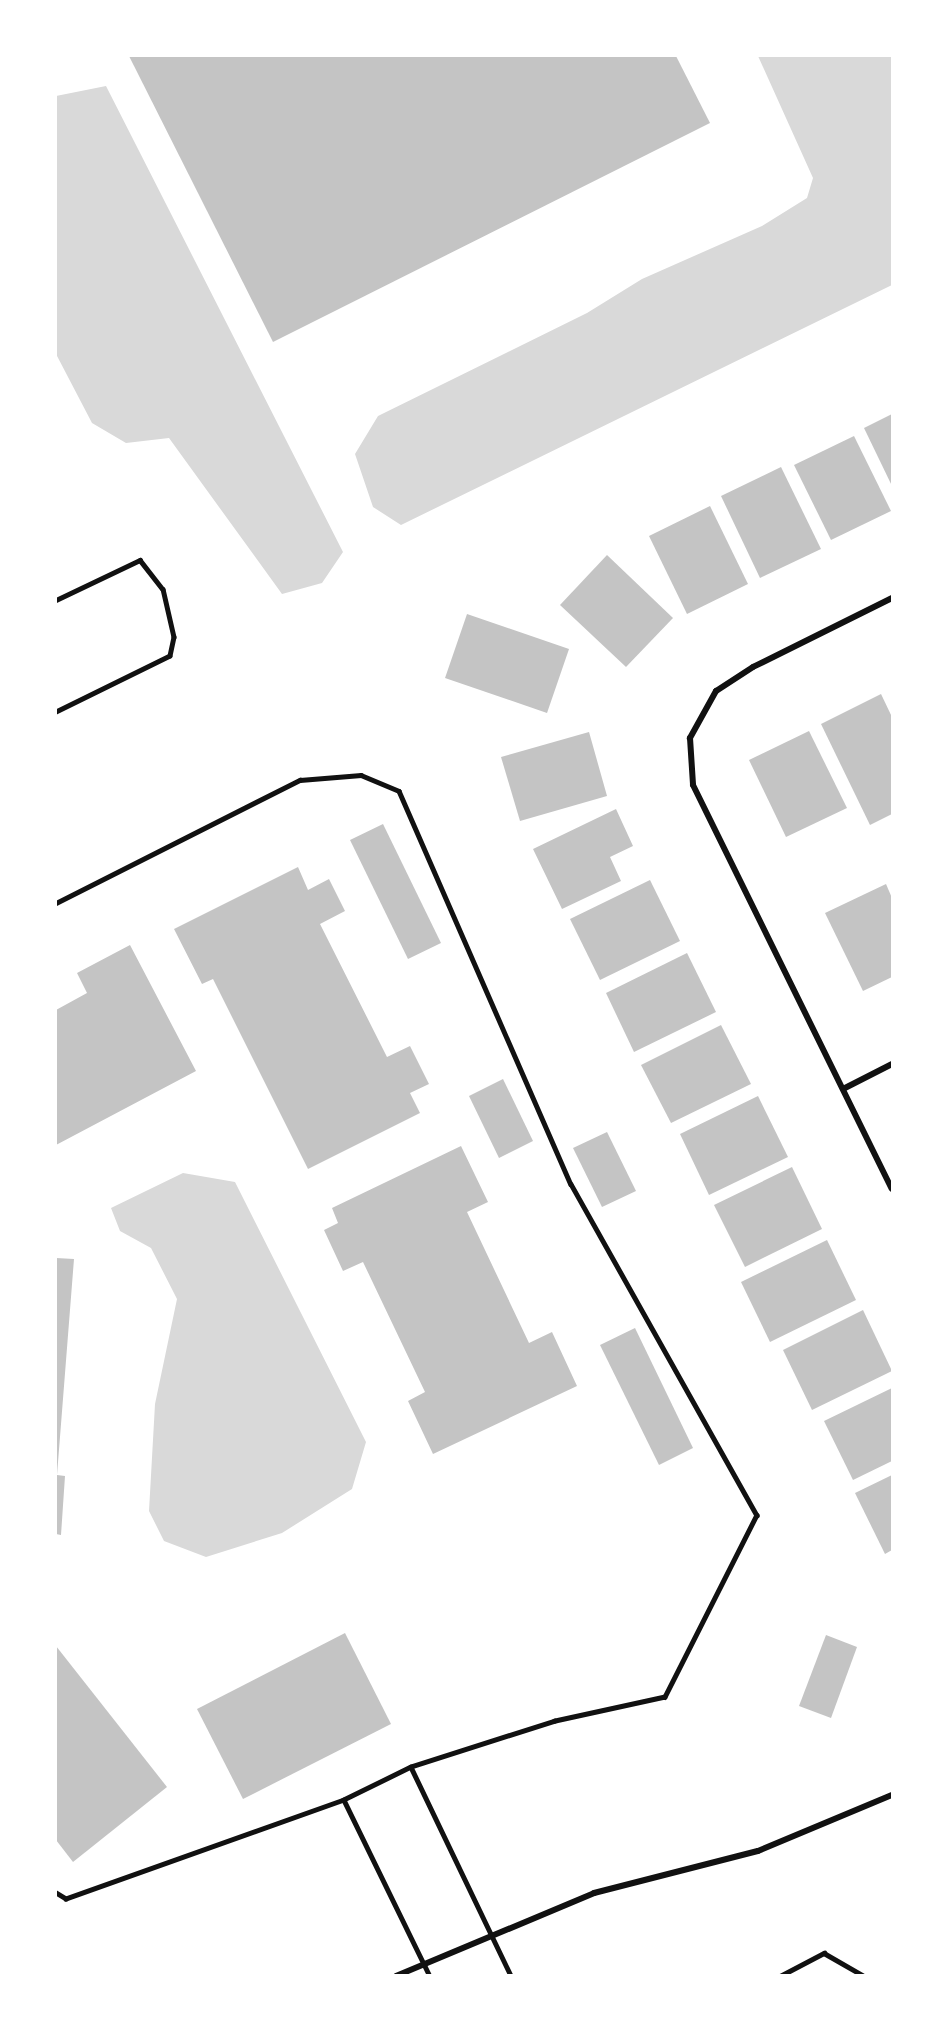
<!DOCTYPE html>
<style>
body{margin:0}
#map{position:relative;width:948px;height:2031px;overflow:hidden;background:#fff;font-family:Quicksand,sans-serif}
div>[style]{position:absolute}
.water>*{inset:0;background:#d9d9d9}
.building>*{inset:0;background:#c4c4c4}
.service>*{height:4.5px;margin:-2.25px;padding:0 2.25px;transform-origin:2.25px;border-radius:2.25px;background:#111}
.minor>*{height:6px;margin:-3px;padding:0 3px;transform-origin:3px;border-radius:3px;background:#111}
span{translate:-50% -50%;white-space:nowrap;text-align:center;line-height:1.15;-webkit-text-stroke:6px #fff;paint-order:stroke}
.frame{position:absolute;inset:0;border:57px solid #fff;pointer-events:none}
</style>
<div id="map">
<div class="water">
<i style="clip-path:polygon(758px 56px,892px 56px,892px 285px,401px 525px,373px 507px,355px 454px,378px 416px,587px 313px,642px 279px,762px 226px,807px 198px,813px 178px)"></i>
<i style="clip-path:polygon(106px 86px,343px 552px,322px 583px,282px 594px,169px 438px,126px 443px,92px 423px,56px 354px,56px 96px)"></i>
<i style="clip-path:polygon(183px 1173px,235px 1182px,366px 1442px,352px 1489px,282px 1533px,206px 1557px,164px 1541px,149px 1511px,155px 1404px,177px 1299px,151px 1248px,120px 1231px,111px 1208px)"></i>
</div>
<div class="building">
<i style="clip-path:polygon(129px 56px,676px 56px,710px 123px,273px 342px)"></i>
<i style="clip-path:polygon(892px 414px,892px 486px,864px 428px)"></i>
<i style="clip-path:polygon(854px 436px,891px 511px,831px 540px,794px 465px)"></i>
<i style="clip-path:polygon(781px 467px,821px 549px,760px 578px,721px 496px)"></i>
<i style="clip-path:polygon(710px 506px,748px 584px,687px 614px,649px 536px)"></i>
<i style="clip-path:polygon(607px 555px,673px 618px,626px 667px,560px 605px)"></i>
<i style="clip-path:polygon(467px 614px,569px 649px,547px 713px,445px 678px)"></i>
<i style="clip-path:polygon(881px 694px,892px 717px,892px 814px,870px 825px,821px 724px)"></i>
<i style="clip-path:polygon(809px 731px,847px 808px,786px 837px,749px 760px)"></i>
<i style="clip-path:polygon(589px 732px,607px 796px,520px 821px,501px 757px)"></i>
<i style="clip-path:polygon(616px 809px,633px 846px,610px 857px,621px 881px,562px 909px,533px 849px)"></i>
<i style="clip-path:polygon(383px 824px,441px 943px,408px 959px,350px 840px)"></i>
<i style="clip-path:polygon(298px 867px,308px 890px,329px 879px,345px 911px,320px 924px,387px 1057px,410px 1046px,429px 1084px,410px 1093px,420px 1113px,308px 1169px,213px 979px,202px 984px,174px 929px)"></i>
<i style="clip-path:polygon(650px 880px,680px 941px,600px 980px,570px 919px)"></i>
<i style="clip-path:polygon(886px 884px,892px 898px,892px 977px,863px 991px,825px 913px)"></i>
<i style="clip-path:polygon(130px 945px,196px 1071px,56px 1145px,56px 1010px,87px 993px,77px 973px)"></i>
<i style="clip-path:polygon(687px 953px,716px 1012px,634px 1052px,606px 993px)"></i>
<i style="clip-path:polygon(721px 1025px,751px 1084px,671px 1123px,641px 1065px)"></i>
<i style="clip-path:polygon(503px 1079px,533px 1141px,499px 1158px,469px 1096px)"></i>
<i style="clip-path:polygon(758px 1096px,788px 1157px,709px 1195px,680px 1134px)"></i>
<i style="clip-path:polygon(607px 1132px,636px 1191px,602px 1207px,573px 1148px)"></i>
<i style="clip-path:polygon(461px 1146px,488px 1202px,467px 1212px,529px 1343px,552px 1332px,577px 1386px,433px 1454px,408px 1401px,425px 1392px,363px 1262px,343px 1271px,324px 1230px,338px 1223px,332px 1208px)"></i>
<i style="clip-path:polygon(792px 1167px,822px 1229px,745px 1267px,714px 1205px)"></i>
<i style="clip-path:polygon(827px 1240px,856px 1300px,770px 1342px,741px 1282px)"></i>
<i style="clip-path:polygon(56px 1258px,74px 1259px,57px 1475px,65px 1476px,61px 1535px,56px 1534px)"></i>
<i style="clip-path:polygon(863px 1310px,892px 1371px,812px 1410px,783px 1350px)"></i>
<i style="clip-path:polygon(635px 1328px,693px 1448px,659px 1465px,600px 1345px)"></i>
<i style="clip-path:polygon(892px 1388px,892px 1461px,853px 1480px,824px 1421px)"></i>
<i style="clip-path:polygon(892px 1475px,892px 1550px,885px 1554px,855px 1493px)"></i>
<i style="clip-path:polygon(345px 1633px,391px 1724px,243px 1799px,197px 1709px)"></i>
<i style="clip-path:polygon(826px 1635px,857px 1647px,831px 1718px,799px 1706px)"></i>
<i style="clip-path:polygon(56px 1646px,167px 1787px,73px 1862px,56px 1840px)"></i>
</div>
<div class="service">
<i style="left:56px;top:600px;width:93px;rotate:-25.5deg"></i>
<i style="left:140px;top:560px;width:37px;rotate:52deg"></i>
<i style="left:163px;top:589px;width:49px;rotate:77.1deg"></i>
<i style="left:174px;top:637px;width:19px;rotate:102deg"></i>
<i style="left:170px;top:656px;width:127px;rotate:153.8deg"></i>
<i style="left:56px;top:903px;width:273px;rotate:-26.8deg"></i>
<i style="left:300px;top:780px;width:61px;rotate:-4.7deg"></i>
<i style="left:361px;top:775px;width:41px;rotate:22.8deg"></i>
<i style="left:399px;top:791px;width:429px;rotate:66.4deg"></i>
<i style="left:571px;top:1184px;width:380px;rotate:60.7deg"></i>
<i style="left:757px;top:1515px;width:204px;rotate:116.8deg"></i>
<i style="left:665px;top:1697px;width:113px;rotate:167.7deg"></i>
<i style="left:555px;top:1721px;width:151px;rotate:162.3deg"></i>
<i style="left:411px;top:1767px;width:75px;rotate:153.8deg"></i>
<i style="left:344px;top:1800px;width:295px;rotate:160.4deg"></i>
<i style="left:66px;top:1899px;width:12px;rotate:-149deg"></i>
<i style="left:411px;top:1767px;width:232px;rotate:64.4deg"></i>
<i style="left:344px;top:1800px;width:196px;rotate:64deg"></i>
<i style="left:780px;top:1976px;width:50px;rotate:-27.6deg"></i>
<i style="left:824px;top:1953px;width:46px;rotate:29.9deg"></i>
</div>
<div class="minor">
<i style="left:892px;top:598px;width:155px;rotate:153.6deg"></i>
<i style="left:753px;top:667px;width:44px;rotate:147deg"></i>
<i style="left:716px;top:691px;width:54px;rotate:119deg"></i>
<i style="left:690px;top:738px;width:47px;rotate:86.3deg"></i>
<i style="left:693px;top:785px;width:450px;rotate:63.8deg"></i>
<i style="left:843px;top:1089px;width:55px;rotate:-27deg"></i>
<i style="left:396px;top:1976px;width:215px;rotate:-22.7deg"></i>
<i style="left:594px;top:1893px;width:169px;rotate:-14.4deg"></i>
<i style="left:758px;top:1851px;width:145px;rotate:-22.7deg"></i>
</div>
<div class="frame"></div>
</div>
